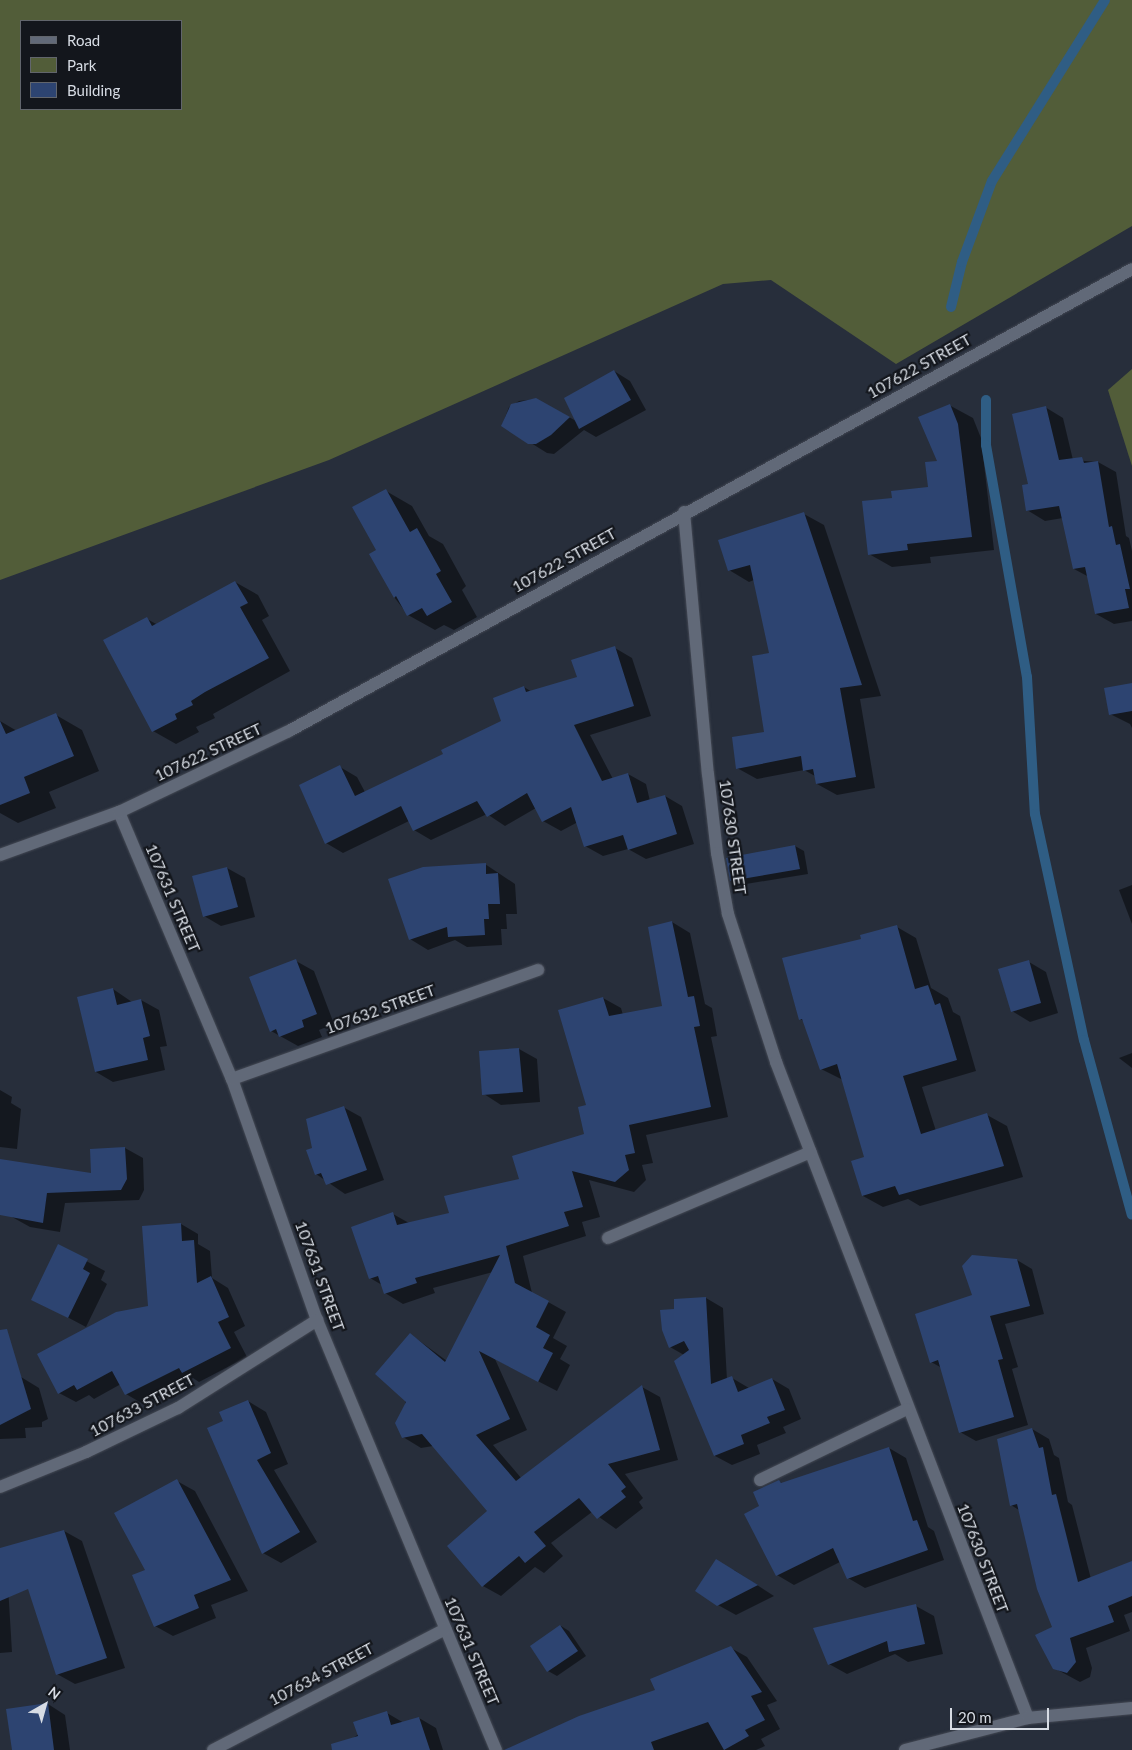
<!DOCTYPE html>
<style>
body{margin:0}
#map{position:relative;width:1132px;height:1750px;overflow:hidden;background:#272e3b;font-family:Lato,sans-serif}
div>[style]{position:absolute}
.green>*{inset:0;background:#525d39}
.shadow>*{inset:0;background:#0007}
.stream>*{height:10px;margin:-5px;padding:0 5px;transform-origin:5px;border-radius:5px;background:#2f5d84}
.building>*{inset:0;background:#2d4471}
.roads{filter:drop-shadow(0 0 1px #444954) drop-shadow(0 0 1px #444954)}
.minor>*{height:12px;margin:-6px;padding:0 6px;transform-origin:6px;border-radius:6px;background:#616978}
span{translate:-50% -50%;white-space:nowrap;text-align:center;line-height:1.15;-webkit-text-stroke:4.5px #13161c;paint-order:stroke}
.street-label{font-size:16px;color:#d7dce4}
.legend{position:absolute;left:20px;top:20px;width:162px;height:90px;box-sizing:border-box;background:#13161c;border:1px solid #61656c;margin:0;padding:6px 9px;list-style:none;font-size:15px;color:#d7dce4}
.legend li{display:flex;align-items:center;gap:10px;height:25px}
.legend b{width:25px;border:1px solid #61656c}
.north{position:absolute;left:20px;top:1680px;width:50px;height:50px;-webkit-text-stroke:4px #13161c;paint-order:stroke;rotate:38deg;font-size:14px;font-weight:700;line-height:20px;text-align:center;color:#d7dce4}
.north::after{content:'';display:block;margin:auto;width:18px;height:22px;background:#d7dce4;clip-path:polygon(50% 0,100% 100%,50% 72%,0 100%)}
.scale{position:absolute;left:950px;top:1708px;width:99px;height:22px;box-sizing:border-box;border:2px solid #d7dce4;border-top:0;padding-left:6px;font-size:15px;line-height:18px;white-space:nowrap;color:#d7dce4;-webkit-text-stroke:4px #13161c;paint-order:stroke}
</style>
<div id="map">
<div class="green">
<i style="clip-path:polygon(evenodd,0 0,1132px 0,1132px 226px,896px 364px,771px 280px,723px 284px,329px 460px,0 580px,0 0,21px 21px,181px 21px,181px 109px,21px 109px,21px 21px)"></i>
<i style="clip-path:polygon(1132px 369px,1132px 466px,1108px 390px)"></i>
</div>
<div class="shadow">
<i style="clip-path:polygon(614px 371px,630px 381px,646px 410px,596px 437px,584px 430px,554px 454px,547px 453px,502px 425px,509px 407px,519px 401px,536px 399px,578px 422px)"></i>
<i style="clip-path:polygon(949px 405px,973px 418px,981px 438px,994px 550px,930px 557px,931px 563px,892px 567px,869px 554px,894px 499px,930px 488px,938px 462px)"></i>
<i style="clip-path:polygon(1045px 407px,1063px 418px,1073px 460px,1098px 462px,1116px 472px,1126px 536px,1129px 538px,1132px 551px,1132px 621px,1114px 624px,1096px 614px,1089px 577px,1074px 569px,1063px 518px,1045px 521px,1027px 510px)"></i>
<i style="clip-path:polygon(386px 491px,412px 506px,429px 536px,443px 544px,466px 586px,462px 590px,477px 617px,454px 630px,444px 625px,435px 630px,408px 615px,394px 597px,377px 551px)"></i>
<i style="clip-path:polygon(804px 514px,824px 525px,881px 696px,860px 699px,875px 788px,837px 795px,817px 784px,815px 776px,804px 770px,757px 779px,737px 768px,765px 733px,770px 654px,754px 580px,749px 582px,729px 570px)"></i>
<i style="clip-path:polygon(235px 582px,258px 595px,269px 616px,262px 620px,290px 671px,213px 714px,215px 718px,196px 727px,199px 732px,176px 744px,153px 731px,147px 619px,158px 625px)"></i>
<i style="clip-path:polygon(615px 648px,632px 658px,651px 716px,590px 735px,613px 779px,628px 774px,646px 784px,650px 801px,665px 796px,682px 806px,694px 844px,646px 859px,628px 849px,603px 856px,585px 846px,578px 822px,561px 831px,543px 821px,536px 808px,505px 826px,487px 814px,431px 840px,414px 830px,409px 821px,343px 853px,326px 843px,300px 786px,340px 767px,357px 777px,365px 792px,445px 755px,503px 721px,524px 687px,532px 692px,578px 678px)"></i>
<i style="clip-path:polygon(1132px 684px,1132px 728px,1130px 724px,1110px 714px)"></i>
<i style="clip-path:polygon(56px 715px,82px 730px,99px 771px,49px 792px,56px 808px,18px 823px,0 813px,0 721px,17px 731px)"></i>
<i style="clip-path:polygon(795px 846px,804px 851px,808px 874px,740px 885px,731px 880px)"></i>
<i style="clip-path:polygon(485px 864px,515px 884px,517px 914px,506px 914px,507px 929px,501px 929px,502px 945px,467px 947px,455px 940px,428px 950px,410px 939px)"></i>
<i style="clip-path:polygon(227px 868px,245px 878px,255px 917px,221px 926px,204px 916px)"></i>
<i style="clip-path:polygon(1132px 885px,1132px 924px,1119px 890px)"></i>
<i style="clip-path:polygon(672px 922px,690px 933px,705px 1004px,712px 1008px,717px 1036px,711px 1037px,728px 1117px,646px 1135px,653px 1163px,642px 1165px,646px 1180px,634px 1192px,589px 1180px,600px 1217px,582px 1222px,586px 1236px,523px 1256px,532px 1293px,566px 1312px,553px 1338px,567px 1346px,560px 1359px,570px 1365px,557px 1391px,495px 1359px,527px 1430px,493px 1445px,522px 1479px,642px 1387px,660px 1397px,678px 1460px,625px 1474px,643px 1498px,639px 1502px,643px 1508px,616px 1529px,592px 1512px,551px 1543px,563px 1556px,544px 1573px,535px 1567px,501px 1596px,483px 1586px,489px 1511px,433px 1446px,421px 1448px,403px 1437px,410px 1334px,447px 1361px,493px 1272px,433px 1288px,435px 1293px,403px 1304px,385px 1293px,382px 1285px,370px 1278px,393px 1214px,409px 1223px,450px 1214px,520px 1180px,586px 1135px,603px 998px,621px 1008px,623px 1015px,664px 1007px)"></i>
<i style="clip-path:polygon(897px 927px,916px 938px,931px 988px,948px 998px,953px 1012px,960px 1016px,976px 1071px,922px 1087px,936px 1131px,987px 1115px,1007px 1126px,1023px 1177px,920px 1206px,908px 1199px,883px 1207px,863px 1196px,865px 1158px,843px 1080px,821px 1069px,805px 1022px,800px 1019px,862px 940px)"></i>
<i style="clip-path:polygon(296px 961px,314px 971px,334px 1024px,319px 1030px,322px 1037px,298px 1046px,271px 1031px)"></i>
<i style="clip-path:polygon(1029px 962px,1046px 972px,1058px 1013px,1030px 1022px,1012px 1011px)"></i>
<i style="clip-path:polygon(113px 989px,132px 1002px,141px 1000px,159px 1010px,167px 1046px,160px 1047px,165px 1070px,113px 1082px,96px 1072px)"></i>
<i style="clip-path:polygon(519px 1049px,537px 1059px,540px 1102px,501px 1105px,484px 1094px)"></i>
<i style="clip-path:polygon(1132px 1053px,1132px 1068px,1119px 1058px)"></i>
<i style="clip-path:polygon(0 1090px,12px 1097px,11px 1103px,21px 1109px,17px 1149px,0 1147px)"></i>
<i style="clip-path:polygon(343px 1107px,361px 1117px,384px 1180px,345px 1194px,316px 1174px,314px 1149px)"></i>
<i style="clip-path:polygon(125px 1148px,143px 1158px,144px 1190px,139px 1200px,65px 1203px,60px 1232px,30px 1227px,12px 1217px,20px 1163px,92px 1175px)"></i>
<i style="clip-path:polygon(181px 1224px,198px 1234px,198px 1244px,210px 1251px,212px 1278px,228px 1288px,245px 1326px,234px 1332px,247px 1357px,199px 1382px,193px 1378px,143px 1404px,126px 1394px,121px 1384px,94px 1399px,89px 1395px,76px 1402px,59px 1393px,149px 1307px,143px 1227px)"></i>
<i style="clip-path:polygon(58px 1246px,105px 1271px,101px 1280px,107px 1284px,86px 1327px,33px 1299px)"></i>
<i style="clip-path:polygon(1017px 1260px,1032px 1269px,1044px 1314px,1005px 1324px,1018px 1367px,1012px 1369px,1028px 1425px,976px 1441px,960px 1432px,942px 1368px,931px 1362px,974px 1296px)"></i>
<i style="clip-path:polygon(706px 1298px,723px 1308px,727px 1380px,732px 1378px,749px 1388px,772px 1379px,789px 1389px,801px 1419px,783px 1427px,786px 1433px,757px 1445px,760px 1454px,732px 1465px,715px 1456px,684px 1355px,670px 1347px,675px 1310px)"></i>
<i style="clip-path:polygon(21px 1377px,39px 1388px,48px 1419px,42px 1422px,42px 1427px,25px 1428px,26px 1438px,0 1439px,0 1379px)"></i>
<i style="clip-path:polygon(248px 1401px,266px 1412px,288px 1464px,274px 1470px,317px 1542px,281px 1563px,263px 1553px,224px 1422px)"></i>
<i style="clip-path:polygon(1032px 1429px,1049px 1439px,1054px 1455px,1059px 1458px,1068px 1502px,1072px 1505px,1091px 1579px,1132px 1563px,1132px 1612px,1124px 1615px,1130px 1631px,1086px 1648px,1092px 1668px,1090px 1677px,1080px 1682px,1054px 1668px,1054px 1628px,1019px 1510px,1011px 1505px)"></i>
<i style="clip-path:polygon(889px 1448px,906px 1458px,928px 1527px,934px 1531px,944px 1560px,865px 1588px,848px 1578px,840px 1562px,794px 1585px,777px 1575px,761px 1506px,779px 1481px,783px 1484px)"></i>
<i style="clip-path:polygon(177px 1481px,195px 1491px,248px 1591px,211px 1605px,216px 1618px,173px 1636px,155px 1626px,147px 1570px)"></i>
<i style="clip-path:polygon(64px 1531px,82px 1541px,125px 1668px,75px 1684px,57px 1674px)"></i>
<i style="clip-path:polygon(0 1564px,7px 1569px,12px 1652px,0 1653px)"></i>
<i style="clip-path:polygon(734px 1570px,774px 1596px,736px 1615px,718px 1605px)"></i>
<i style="clip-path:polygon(916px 1606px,934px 1616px,943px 1654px,908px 1662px,895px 1654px,847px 1674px,829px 1664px)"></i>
<i style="clip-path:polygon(561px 1626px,569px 1631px,586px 1656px,557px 1676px,548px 1671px)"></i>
<i style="clip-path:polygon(731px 1648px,747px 1657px,777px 1701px,767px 1705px,780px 1729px,761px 1739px,765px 1746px,756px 1750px,551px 1750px)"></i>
<i style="clip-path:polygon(48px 1704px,65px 1715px,70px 1750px,14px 1750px)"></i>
<i style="clip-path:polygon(387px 1713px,404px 1723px,419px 1718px,436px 1728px,443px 1750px,337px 1750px)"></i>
</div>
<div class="stream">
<i style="left:951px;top:307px;width:46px;rotate:-76.3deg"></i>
<i style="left:962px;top:262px;width:86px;rotate:-69.7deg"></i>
<i style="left:992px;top:181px;width:213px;rotate:-58deg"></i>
<i style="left:986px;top:400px;width:45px;rotate:90deg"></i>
<i style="left:986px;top:445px;width:236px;rotate:80deg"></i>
<i style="left:1027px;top:677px;width:137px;rotate:86.7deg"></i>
<i style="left:1035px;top:814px;width:231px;rotate:77.8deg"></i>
<i style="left:1084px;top:1040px;width:181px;rotate:74.7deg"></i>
</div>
<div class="building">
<i style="clip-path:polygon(614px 370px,631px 400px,579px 429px,564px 398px)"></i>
<i style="clip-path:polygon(536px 398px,570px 417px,551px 435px,536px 444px,528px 444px,501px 426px,511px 404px)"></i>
<i style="clip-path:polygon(950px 404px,958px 424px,972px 537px,907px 544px,908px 550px,868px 555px,862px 501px,892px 498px,891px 491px,928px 487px,925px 462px,937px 461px,918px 417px)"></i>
<i style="clip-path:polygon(1046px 406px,1059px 460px,1082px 457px,1084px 463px,1098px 461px,1109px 527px,1112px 526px,1116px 545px,1120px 544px,1130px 589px,1125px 589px,1129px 608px,1095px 614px,1085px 567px,1073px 569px,1059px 506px,1026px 511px,1022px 485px,1028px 484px,1012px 414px)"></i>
<i style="clip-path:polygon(386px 489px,410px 532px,417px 528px,441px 571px,436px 574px,452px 602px,427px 616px,422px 608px,407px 616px,396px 596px,394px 598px,369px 554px,376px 550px,352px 507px)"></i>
<i style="clip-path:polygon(804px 512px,862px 685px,840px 688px,856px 777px,816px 784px,813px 769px,803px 771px,801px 756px,736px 769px,732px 737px,764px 732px,752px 656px,769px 653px,750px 565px,728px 571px,718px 540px)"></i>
<i style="clip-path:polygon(235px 581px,248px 603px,240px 607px,269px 658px,205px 692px,191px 701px,193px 705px,175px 714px,177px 719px,152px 732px,103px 640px,147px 617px,152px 626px)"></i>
<i style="clip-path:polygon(615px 646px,634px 706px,574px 725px,602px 781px,628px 773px,637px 803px,665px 795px,677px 834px,628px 850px,623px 835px,584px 847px,571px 807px,542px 822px,527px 793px,487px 817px,477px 801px,413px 831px,401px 806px,325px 844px,299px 785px,340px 765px,355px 796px,443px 754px,441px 750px,501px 721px,493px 698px,524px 686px,526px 692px,577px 677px,571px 660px)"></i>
<i style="clip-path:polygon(1132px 683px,1132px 711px,1109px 715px,1104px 688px)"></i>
<i style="clip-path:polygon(56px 713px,74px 756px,24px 777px,30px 793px,0 805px,0 721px,6px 734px)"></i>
<i style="clip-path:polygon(795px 845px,800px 869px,730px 881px,726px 858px)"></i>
<i style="clip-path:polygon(486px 863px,486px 874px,498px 873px,500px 904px,488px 904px,489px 919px,484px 919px,485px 935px,448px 937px,447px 927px,409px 940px,388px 879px,423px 867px)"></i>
<i style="clip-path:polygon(227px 867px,238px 907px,203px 917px,192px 876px)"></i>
<i style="clip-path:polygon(672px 921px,688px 997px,694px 996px,700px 1026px,694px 1027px,711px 1107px,629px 1125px,635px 1153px,625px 1155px,629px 1170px,615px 1182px,572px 1171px,583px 1207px,564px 1212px,569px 1226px,506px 1246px,515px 1283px,549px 1301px,536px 1327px,550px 1335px,543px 1348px,553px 1353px,538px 1382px,479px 1351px,510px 1419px,476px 1435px,516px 1481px,642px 1385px,660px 1450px,608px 1464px,626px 1487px,621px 1491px,626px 1497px,597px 1519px,579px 1498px,534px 1532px,546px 1546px,525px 1563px,519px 1556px,482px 1587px,447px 1546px,487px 1511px,422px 1434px,402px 1438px,395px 1423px,406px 1402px,375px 1374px,410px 1333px,445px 1362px,500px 1255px,415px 1278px,417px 1283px,384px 1294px,378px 1276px,369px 1279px,351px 1227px,393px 1212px,397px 1225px,449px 1213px,444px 1196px,519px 1179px,512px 1156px,584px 1134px,578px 1107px,586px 1105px,558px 1010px,603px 997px,609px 1016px,662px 1006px,648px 927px)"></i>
<i style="clip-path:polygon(897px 925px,915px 989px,928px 985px,935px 1005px,940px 1003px,957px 1060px,903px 1076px,921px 1134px,987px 1113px,1004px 1166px,899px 1195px,895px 1186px,862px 1196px,851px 1161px,864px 1157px,837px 1064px,820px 1070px,802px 1019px,799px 1020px,782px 958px,861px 939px,860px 935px)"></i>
<i style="clip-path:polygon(296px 959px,317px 1014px,302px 1020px,304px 1027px,279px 1037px,276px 1029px,270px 1032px,249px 977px)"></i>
<i style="clip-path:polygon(1029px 960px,1041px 1003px,1011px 1012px,998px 969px)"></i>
<i style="clip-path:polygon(113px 988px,117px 1005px,141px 999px,150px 1036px,143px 1038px,148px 1060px,95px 1072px,77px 997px)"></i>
<i style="clip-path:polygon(519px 1048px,523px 1092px,482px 1095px,479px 1051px)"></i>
<i style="clip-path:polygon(344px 1106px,367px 1170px,326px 1185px,321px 1173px,315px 1175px,306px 1150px,312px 1148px,306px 1119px)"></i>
<i style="clip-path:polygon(125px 1147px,127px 1179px,121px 1190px,47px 1193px,43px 1223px,0 1215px,0 1159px,91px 1173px,90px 1149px)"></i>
<i style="clip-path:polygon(181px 1223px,182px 1241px,194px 1240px,197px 1283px,211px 1276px,229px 1317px,218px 1322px,231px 1348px,182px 1373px,179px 1368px,125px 1395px,112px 1371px,77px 1390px,74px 1385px,58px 1394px,37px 1354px,116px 1312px,148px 1306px,142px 1226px)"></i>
<i style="clip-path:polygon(58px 1244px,88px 1259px,83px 1269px,90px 1273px,68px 1318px,31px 1300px)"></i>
<i style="clip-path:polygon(972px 1255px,1017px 1259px,1030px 1306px,990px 1316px,1003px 1359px,998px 1360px,1014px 1417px,959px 1433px,938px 1360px,930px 1363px,915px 1314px,972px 1295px,962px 1266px)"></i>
<i style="clip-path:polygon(706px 1297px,711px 1384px,732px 1376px,738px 1392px,772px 1378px,785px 1410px,767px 1417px,770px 1423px,741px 1435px,744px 1444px,714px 1456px,674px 1361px,689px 1350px,684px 1341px,669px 1348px,662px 1330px,660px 1310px,674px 1309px,674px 1299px)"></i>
<i style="clip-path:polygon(7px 1329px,31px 1409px,0 1425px,0 1330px)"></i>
<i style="clip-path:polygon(248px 1400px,271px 1453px,257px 1460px,300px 1532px,262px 1554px,207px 1428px,223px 1421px,219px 1412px)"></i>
<i style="clip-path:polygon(1032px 1428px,1039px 1448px,1043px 1447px,1052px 1495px,1056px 1494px,1078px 1582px,1132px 1561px,1132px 1596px,1108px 1606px,1114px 1622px,1070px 1638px,1076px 1662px,1067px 1673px,1053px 1669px,1035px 1635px,1052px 1627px,1037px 1589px,1017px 1504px,1010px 1506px,997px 1439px)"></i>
<i style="clip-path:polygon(889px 1447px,913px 1521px,917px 1520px,928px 1550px,847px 1579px,833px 1548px,776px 1576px,744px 1514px,759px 1506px,753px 1492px,779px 1480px,781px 1483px)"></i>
<i style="clip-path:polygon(177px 1479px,231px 1580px,194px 1595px,199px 1608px,154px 1627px,132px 1575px,145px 1570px,114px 1513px)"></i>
<i style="clip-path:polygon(64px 1530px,107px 1658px,56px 1675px,28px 1589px,0 1601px,0 1548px)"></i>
<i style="clip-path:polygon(716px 1559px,758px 1585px,717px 1606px,695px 1591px)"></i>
<i style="clip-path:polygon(916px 1604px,925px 1644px,889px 1652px,887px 1641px,828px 1665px,813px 1628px)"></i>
<i style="clip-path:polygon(560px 1625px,578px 1651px,547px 1672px,530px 1646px)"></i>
<i style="clip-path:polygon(731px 1646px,762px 1692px,751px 1696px,765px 1720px,745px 1730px,749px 1736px,724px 1750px,708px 1722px,651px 1742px,654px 1750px,504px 1750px,579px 1716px,655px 1690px,650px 1679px)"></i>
<i style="clip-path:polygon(48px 1703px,54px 1750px,12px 1750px,6px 1709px)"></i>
<i style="clip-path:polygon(387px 1711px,391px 1725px,419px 1717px,430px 1750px,332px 1750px,331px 1744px,358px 1736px,353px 1722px)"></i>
</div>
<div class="roads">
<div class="minor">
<i style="left:684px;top:512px;width:263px;rotate:84.8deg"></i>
<i style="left:708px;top:774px;width:80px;rotate:83.5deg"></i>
<i style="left:717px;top:853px;width:62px;rotate:79.8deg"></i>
<i style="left:728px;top:914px;width:156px;rotate:72deg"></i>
<i style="left:776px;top:1062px;width:703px;rotate:68.99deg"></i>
<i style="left:119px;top:812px;width:290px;rotate:67.1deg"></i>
<i style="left:232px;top:1079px;width:256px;rotate:70.6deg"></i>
<i style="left:317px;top:1320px;width:466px;rotate:67.4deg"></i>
<i style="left:0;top:855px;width:127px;rotate:-19.9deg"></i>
<i style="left:119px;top:812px;width:188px;rotate:-25.5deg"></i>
<i style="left:289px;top:731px;width:961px;rotate:-28.72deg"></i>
<i style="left:232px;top:1079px;width:325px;rotate:-19.6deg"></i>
<i style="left:608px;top:1238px;width:220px;rotate:-23deg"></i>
<i style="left:760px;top:1480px;width:163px;rotate:-25.8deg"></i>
<i style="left:0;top:1487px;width:93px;rotate:-22.1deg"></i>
<i style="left:86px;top:1452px;width:102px;rotate:-25.6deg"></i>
<i style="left:178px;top:1408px;width:165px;rotate:-32.3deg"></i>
<i style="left:213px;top:1750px;width:262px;rotate:-27.5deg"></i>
<i style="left:905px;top:1750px;width:127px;rotate:-14.6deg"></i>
<i style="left:1028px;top:1718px;width:104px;rotate:-5.5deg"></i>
</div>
</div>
<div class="street-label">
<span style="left:919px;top:366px;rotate:-29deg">107622 STREET</span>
<span style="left:564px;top:560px;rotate:-29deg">107622 STREET</span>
<span style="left:208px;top:752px;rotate:-25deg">107622 STREET</span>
<span style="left:733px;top:837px;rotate:82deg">107630 STREET</span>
<span style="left:173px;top:898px;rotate:67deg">107631 STREET</span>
<span style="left:380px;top:1009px;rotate:-20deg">107632 STREET</span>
<span style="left:320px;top:1276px;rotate:70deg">107631 STREET</span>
<span style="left:142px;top:1405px;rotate:-28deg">107633 STREET</span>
<span style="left:983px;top:1558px;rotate:69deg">107630 STREET</span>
<span style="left:472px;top:1651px;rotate:67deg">107631 STREET</span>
<span style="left:321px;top:1674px;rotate:-28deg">107634 STREET</span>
</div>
<ul class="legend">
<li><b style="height:6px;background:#616978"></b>Road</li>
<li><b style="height:14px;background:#525d39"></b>Park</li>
<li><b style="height:14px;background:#2d4471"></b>Building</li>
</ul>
<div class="north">N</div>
<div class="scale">20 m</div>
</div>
